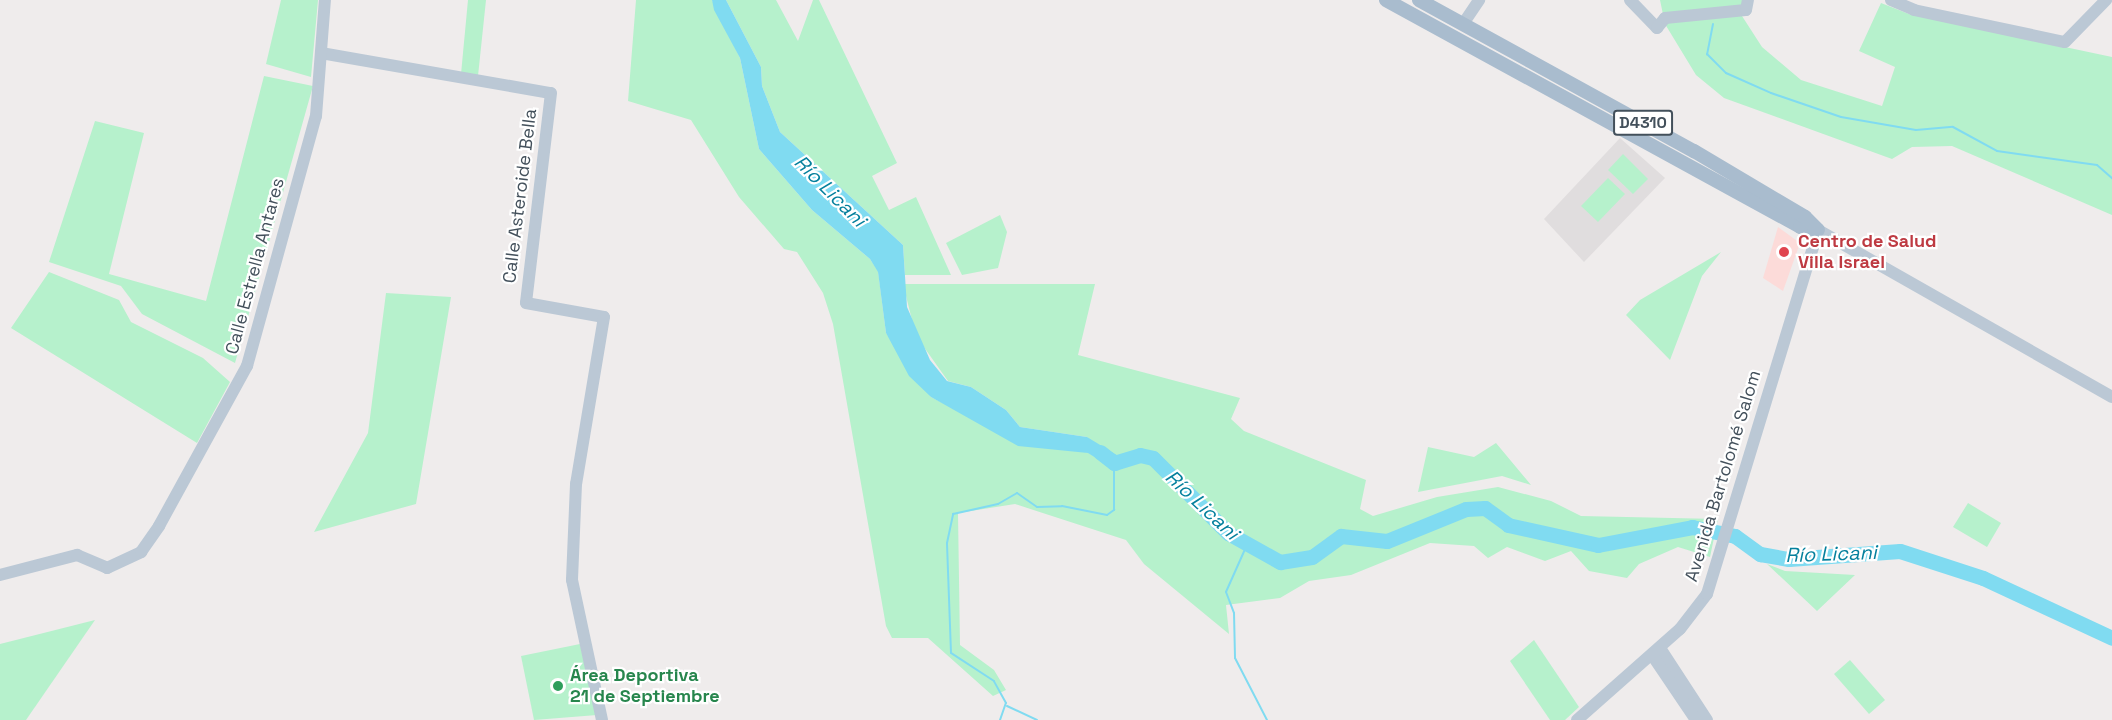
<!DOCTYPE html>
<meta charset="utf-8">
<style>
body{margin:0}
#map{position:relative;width:2112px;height:720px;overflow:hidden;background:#efecec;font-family:"Space Grotesk",sans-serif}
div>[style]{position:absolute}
.education>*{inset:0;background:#e0ddde}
.medical>*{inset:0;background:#fcdbd9}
.green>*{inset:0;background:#b6f1cc}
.water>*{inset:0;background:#80dbf1}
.stream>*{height:2px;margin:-1px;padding:0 1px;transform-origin:1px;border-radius:1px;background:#80dbf1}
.river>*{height:15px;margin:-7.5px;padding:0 7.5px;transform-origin:7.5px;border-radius:7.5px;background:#80dbf1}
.secondary>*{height:12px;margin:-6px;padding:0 6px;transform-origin:6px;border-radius:6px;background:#bbc8d5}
.primary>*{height:14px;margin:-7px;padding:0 7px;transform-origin:7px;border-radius:7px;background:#a9bcce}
.dots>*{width:16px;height:16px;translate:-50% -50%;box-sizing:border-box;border:3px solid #fff;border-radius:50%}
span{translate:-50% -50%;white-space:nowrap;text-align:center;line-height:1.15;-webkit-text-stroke:4.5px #fff;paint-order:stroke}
.shield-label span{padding:2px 4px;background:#fff;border:2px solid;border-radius:4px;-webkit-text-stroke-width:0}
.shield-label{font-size:16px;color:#43505b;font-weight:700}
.street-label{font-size:18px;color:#43505b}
.health-label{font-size:18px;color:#be3a42;font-weight:700}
.left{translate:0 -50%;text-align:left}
.leisure-label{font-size:18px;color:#27864d;font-weight:700}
.water-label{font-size:20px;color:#05809d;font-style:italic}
</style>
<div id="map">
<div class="education">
<i style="clip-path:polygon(1620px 138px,1665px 178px,1584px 262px,1544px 219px)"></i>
</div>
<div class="medical">
<i style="clip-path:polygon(1778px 227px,1800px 243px,1783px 291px,1763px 278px)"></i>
</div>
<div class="green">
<i style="clip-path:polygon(281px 0,318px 0,311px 77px,266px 64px)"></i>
<i style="clip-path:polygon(468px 0,486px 0,478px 76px,461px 74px)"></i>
<i style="clip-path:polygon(636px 0,712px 0,740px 58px,759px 149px,812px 210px,870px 259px,878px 271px,886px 333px,931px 397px,985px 425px,1089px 453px,1107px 465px,1087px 437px,1020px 427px,1006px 410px,971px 387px,948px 381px,916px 336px,903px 284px,1095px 284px,1078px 355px,1240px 398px,1231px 419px,1244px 431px,1366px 480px,1360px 509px,1373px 516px,1437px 497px,1498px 487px,1551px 501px,1581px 516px,1718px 519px,1710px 557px,1678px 547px,1639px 564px,1627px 578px,1589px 571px,1571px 551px,1545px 561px,1507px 547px,1488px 558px,1474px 546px,1430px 543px,1351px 575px,1309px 581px,1280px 598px,1226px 605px,1229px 634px,1144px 564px,1126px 540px,1015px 504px,958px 513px,960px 645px,994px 670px,1006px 690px,993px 696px,928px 638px,892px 638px,886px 626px,833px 324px,823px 293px,797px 252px,784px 249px,739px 197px,691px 120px,628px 101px)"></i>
<i style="clip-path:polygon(726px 0,776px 0,798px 41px,813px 0,819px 0,897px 163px,872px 176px,889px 210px,916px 197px,951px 275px,905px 275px,903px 245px,780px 132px,762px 86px,761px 67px)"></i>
<i style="clip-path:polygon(1660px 0,1742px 0,1742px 16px,1762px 47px,1801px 80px,1882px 106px,1895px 67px,1859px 51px,1881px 3px,1909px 14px,2112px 57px,2112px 215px,1952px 146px,1912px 147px,1892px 159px,1724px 98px,1696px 75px,1665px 24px)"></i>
<i style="clip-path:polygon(264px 76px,313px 86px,235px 363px,142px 314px,121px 286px,49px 262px,95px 121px,144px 133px,109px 274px,206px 301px)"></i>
<i style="clip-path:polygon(1623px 154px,1648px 179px,1633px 194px,1608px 170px)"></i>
<i style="clip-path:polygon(1608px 178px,1625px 194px,1598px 222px,1581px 206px)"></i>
<i style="clip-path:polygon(1000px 215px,1007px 232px,998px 268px,962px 275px,946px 243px)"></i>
<i style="clip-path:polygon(1721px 252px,1702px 276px,1670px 360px,1626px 315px,1640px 300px)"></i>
<i style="clip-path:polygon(49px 272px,119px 300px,131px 322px,203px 358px,230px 382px,197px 443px,11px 328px)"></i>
<i style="clip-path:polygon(386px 293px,451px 297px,416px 504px,314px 532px,368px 433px)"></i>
<i style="clip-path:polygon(1496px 443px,1531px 485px,1502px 476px,1418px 492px,1428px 447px,1474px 457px)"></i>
<i style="clip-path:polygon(1968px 503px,2001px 523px,1987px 547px,1953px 527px)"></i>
<i style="clip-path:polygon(1767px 564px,1785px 571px,1855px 575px,1817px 611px)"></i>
<i style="clip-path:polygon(95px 620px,26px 720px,0 720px,0 644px)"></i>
<i style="clip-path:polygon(1534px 640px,1579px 707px,1565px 720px,1550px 720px,1510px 661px)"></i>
<i style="clip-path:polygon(580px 644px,597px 715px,534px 720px,521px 656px)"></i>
<i style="clip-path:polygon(1850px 660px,1885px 700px,1869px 714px,1834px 674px)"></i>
</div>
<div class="water">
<i style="clip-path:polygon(726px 0,761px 67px,762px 86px,780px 132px,903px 245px,907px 307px,930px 360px,947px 381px,971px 387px,1006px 410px,1020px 427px,1087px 437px,1125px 460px,1107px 465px,1088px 453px,1018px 446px,931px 397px,909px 376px,886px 333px,878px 272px,870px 259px,812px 210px,759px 149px,740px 58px,714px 10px,712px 0)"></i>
</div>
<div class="stream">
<i style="left:1713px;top:24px;width:31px;rotate:101deg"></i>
<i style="left:1707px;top:54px;width:27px;rotate:45deg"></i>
<i style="left:1726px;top:73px;width:49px;rotate:24deg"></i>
<i style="left:1771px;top:93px;width:74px;rotate:18.9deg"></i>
<i style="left:1841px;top:117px;width:76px;rotate:9.8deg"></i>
<i style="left:1916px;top:130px;width:37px;rotate:-5deg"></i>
<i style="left:1953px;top:127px;width:50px;rotate:28.6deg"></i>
<i style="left:1997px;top:151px;width:101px;rotate:8deg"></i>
<i style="left:2097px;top:165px;width:20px;rotate:41deg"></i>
<i style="left:1246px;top:547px;width:49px;rotate:114deg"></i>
<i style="left:1226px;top:592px;width:22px;rotate:69deg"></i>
<i style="left:1234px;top:613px;width:45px;rotate:88.7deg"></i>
<i style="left:1235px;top:658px;width:70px;rotate:62.7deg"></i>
<i style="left:1007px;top:706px;width:33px;rotate:25deg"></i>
<i style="left:1000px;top:720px;width:18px;rotate:-71deg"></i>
<i style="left:1006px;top:703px;width:25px;rotate:-119deg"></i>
<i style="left:994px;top:681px;width:51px;rotate:-146.9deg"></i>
<i style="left:951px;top:653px;width:110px;rotate:-92.1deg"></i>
<i style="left:947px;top:543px;width:30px;rotate:-78deg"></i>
<i style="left:953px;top:514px;width:46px;rotate:-12.5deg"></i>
<i style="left:998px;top:504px;width:22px;rotate:-30deg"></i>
<i style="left:1017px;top:493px;width:24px;rotate:35deg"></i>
<i style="left:1037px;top:507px;width:25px;rotate:-2deg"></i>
<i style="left:1062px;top:506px;width:46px;rotate:11.3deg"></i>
<i style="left:1107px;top:515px;width:9px;rotate:-36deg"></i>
<i style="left:1114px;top:510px;width:47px;rotate:-90deg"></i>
</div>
<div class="river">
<i style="left:1100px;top:452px;width:18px;rotate:38deg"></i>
<i style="left:1114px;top:463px;width:27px;rotate:-17deg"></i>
<i style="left:1140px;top:455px;width:13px;rotate:13deg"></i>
<i style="left:1153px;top:458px;width:106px;rotate:45deg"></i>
<i style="left:1228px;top:533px;width:60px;rotate:29.1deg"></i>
<i style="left:1280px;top:562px;width:32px;rotate:-9deg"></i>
<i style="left:1312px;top:557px;width:36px;rotate:-36deg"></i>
<i style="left:1341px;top:536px;width:46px;rotate:6.2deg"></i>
<i style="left:1387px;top:541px;width:85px;rotate:-22.1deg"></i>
<i style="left:1466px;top:509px;width:19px;rotate:-3deg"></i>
<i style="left:1485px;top:508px;width:29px;rotate:36deg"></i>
<i style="left:1508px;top:525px;width:92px;rotate:12.5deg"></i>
<i style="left:1598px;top:545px;width:96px;rotate:-10.8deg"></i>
<i style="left:1692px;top:527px;width:44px;rotate:11.8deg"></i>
<i style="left:1735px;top:536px;width:31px;rotate:36deg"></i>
<i style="left:1760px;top:554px;width:29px;rotate:10deg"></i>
<i style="left:1789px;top:559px;width:111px;rotate:-4.1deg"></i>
<i style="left:1900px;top:551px;width:87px;rotate:18deg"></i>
<i style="left:1983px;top:578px;width:142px;rotate:24.9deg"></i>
</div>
<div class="secondary">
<i style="left:1630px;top:0;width:39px;rotate:46deg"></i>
<i style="left:1657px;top:28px;width:13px;rotate:-51deg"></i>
<i style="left:1665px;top:18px;width:81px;rotate:-5.6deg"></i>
<i style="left:1746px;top:10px;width:10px;rotate:-79deg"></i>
<i style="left:1891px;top:0;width:25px;rotate:23deg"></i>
<i style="left:1914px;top:10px;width:154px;rotate:12deg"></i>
<i style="left:2065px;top:42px;width:59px;rotate:-45.7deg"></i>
<i style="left:1463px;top:24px;width:29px;rotate:-56deg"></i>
<i style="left:321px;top:53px;width:233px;rotate:9.9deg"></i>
<i style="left:551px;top:93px;width:211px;rotate:96.8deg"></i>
<i style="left:526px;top:303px;width:79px;rotate:10.2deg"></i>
<i style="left:604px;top:317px;width:169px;rotate:99.5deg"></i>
<i style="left:576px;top:484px;width:96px;rotate:92.4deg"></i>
<i style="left:572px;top:580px;width:143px;rotate:77.9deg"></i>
<i style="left:0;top:575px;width:80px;rotate:-14.6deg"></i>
<i style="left:77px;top:555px;width:33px;rotate:23deg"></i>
<i style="left:107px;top:568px;width:38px;rotate:-25deg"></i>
<i style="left:141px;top:552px;width:32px;rotate:-55deg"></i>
<i style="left:159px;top:526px;width:183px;rotate:-61.2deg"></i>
<i style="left:247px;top:366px;width:259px;rotate:-74.6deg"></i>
<i style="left:316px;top:116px;width:116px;rotate:-85.6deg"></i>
<i style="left:1660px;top:648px;width:86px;rotate:56.9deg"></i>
<i style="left:1652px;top:655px;width:78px;rotate:55.9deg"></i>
<i style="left:1577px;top:720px;width:137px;rotate:-41.5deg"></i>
<i style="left:1680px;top:629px;width:44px;rotate:-52.4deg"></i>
<i style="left:1707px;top:594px;width:381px;rotate:-73deg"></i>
<i style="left:1818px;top:230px;width:338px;rotate:29.6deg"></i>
</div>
<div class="primary">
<i style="left:1386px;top:0;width:472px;rotate:28.7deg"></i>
<i style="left:1800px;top:227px;width:18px;rotate:9deg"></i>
<i style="left:1419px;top:0;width:314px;rotate:28.8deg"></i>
<i style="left:1694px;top:151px;width:129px;rotate:30.7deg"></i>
<i style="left:1805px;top:217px;width:18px;rotate:45deg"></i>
</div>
<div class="dots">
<i style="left:1784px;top:252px;background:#e0444e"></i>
<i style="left:558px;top:686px;background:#2e9e5b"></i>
</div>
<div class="shield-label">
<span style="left:1643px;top:123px">D4310</span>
</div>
<div class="street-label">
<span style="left:520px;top:196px;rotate:-83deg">Calle Asteroide Bella</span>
<span style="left:255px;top:266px;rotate:-75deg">Calle Estrella Antares</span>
<span style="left:1723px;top:476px;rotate:-73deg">Avenida Bartolomé Salom</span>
</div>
<div class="health-label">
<span class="left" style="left:1798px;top:252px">Centro de Salud<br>Villa Israel</span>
</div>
<div class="leisure-label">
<span class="left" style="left:570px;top:686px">Área Deportiva<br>21 de Septiembre</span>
</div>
<div class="water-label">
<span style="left:830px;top:191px;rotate:45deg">Río Licani</span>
<span style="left:1202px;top:505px;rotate:43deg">Río Licani</span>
<span style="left:1831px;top:554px;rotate:-2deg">Río Licani</span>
</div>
</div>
